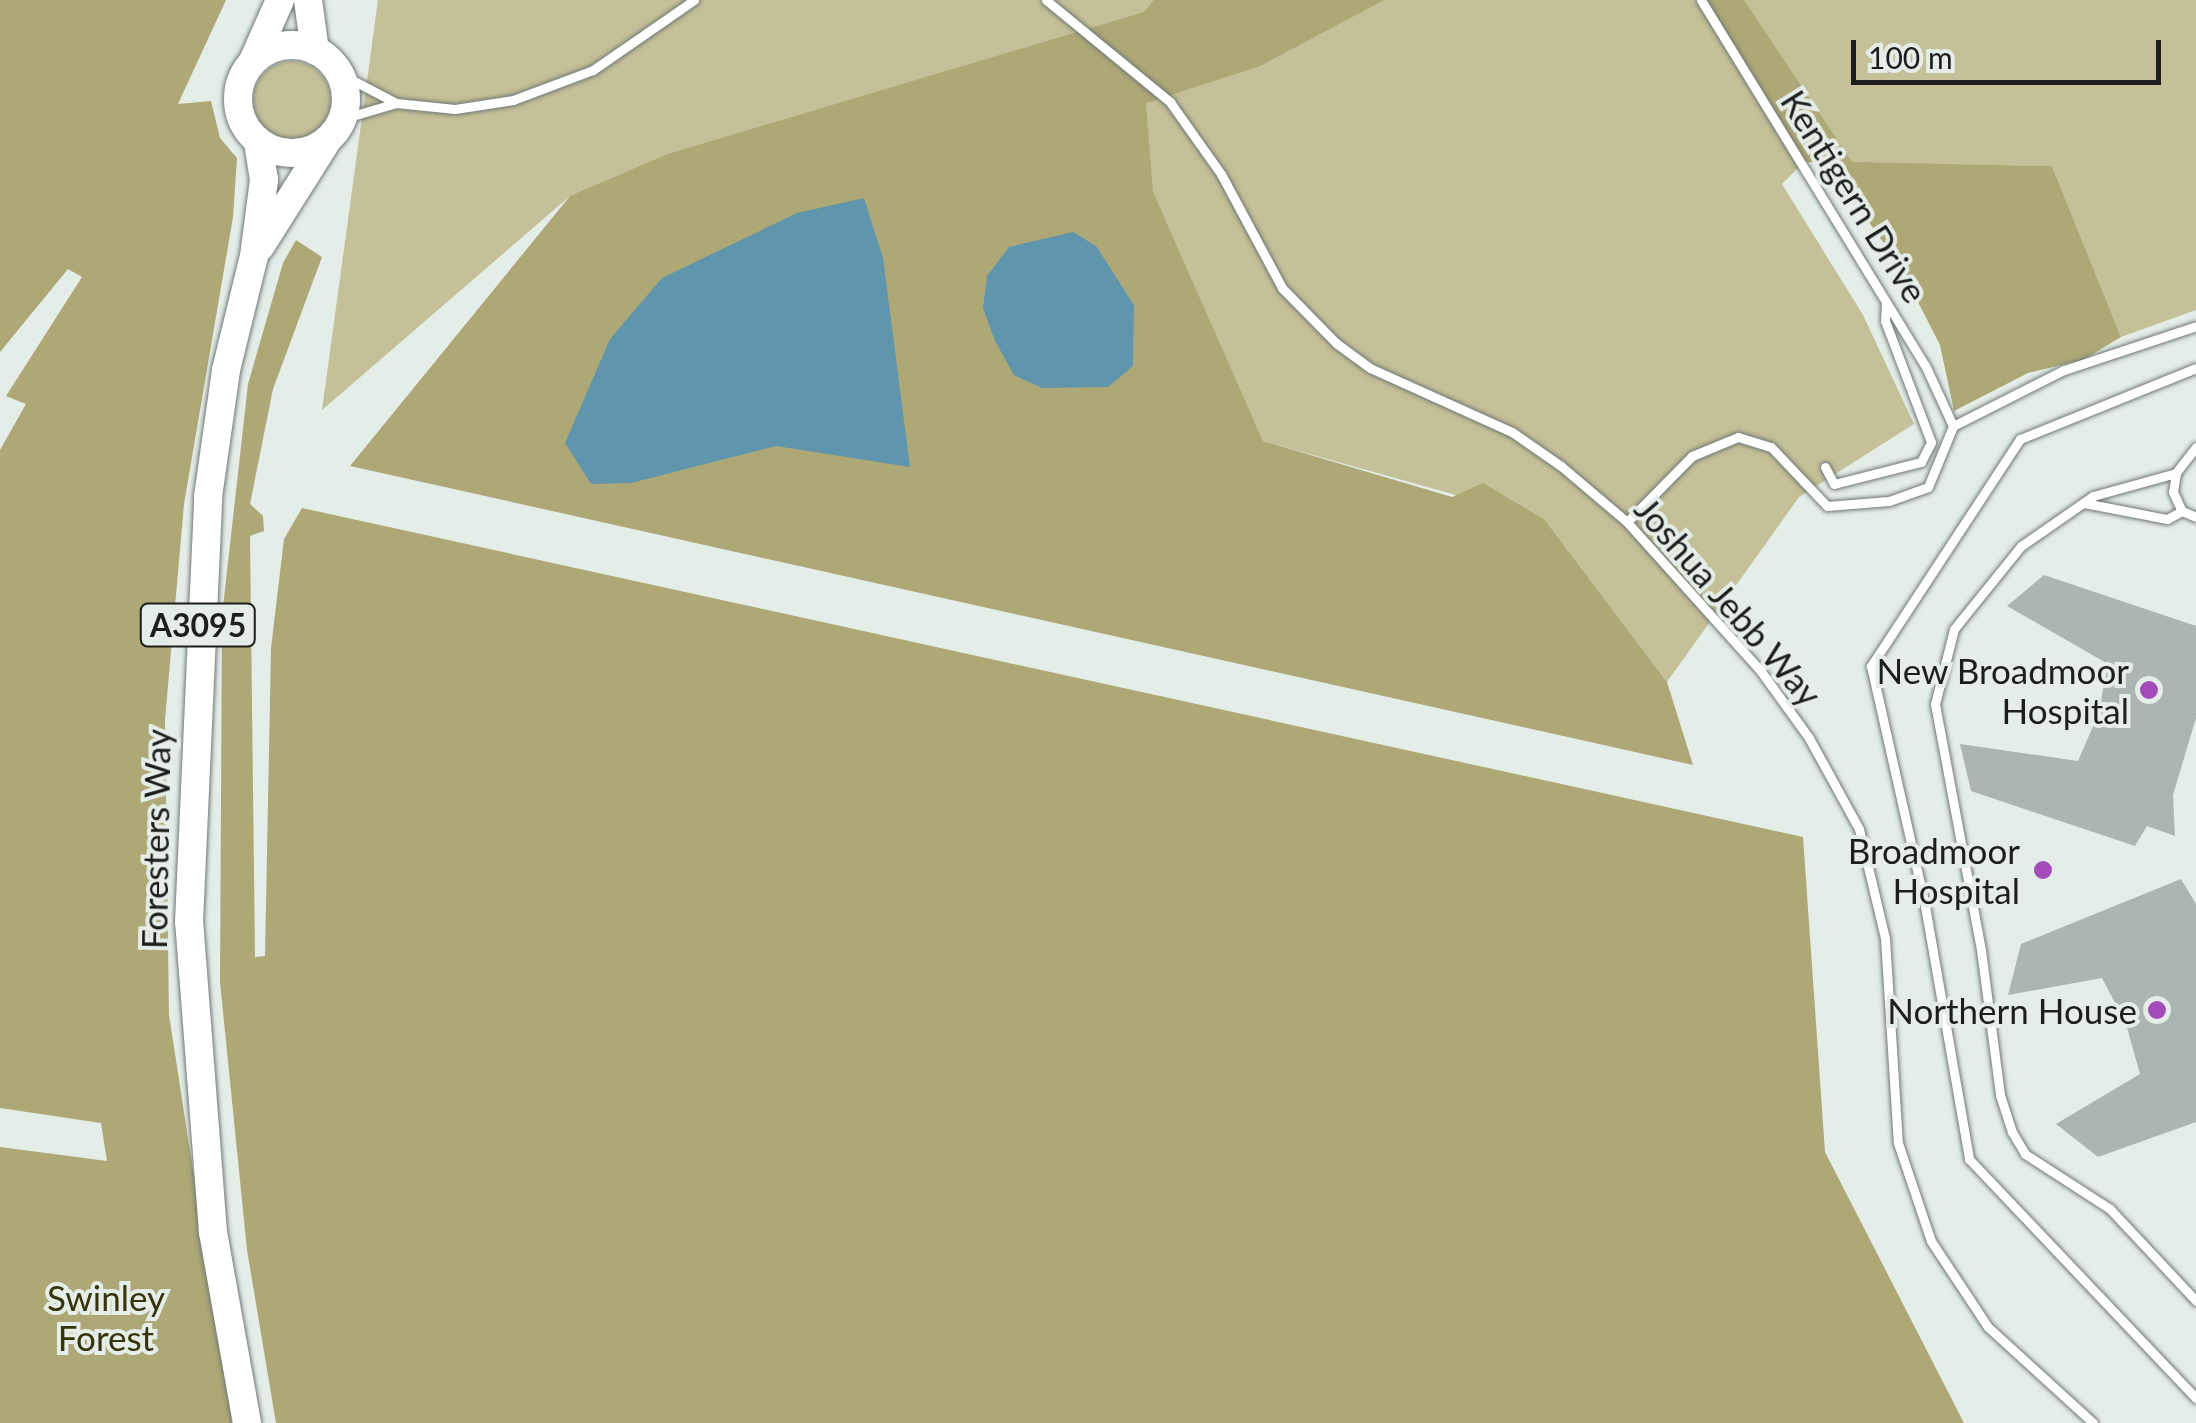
<!DOCTYPE html>
<style>
body{margin:0}
#map{position:relative;width:2196px;height:1423px;overflow:hidden;background:#e5ede9;font-family:Lato,sans-serif}
div>[style]{position:absolute}
.green>*{inset:0;background:#c4c097}
.round{border-radius:50%}
.forest>*{inset:0;background:#ada876}
.water>*{inset:0;background:#5f96ad}
.building>*{inset:0;background:#acb4b4}
.roads{filter:drop-shadow(0 0 2px #717875) drop-shadow(0 0 2px #717875)}
.service>*{height:9px;margin:-4.5px;padding:0 4.5px;transform-origin:4.5px;border-radius:4.5px;background:#fff}
.primary>*{height:28px;margin:-14px;padding:0 14px;transform-origin:14px;border-radius:14px;background:#fff}
.primary>.ring{margin:-14px;padding:0;box-sizing:content-box;background:none;border:28px solid #fff;border-radius:50%}
.dots>*{width:28px;height:28px;translate:-50% -50%;box-sizing:border-box;border:5px solid #e5ede9;border-radius:50%}
span{translate:-50% -50%;white-space:nowrap;text-align:center;line-height:1.15;-webkit-text-stroke:8px #e5ede9;paint-order:stroke}
.shield-label span{padding:2px 8px;background:#e5ede9;border:2px solid;border-radius:8px;-webkit-text-stroke-width:0}
.shield-label{font-size:32px;color:#1b1e1d;font-weight:700}
.street-label{font-size:35px;color:#1b1e1d}
.poi-label{font-size:35px;color:#1b1e1d}
.right{translate:-100% -50%;text-align:right}
.park-label{font-size:35px;color:#38340a}
.scale{position:absolute;left:1851px;top:40px;width:310px;height:45px;box-sizing:border-box;border:5px solid #1b1e1d;border-top:0;padding-left:12px;font-size:30px;line-height:35px;white-space:nowrap;color:#1b1e1d;-webkit-text-stroke:8px #e5ede9;paint-order:stroke}
</style>
<div id="map">
<div class="green">
<i style="clip-path:polygon(378px 0,2196px 0,2196px 310px,2121px 337px,2052px 166px,1804px 162px,1782px 184px,1863px 315px,1914px 424px,1799px 497px,1667px 682px,1545px 520px,1263px 441px,1152px 192px,1146px 104px,570px 196px,322px 410px)"></i>
<i class="round" style="left:253px;top:61px;width:78px;height:78px"></i>
</div>
<div class="forest">
<i style="clip-path:polygon(0 0,226px 0,178px 104px,211px 101px,220px 138px,237px 158px,233px 217px,184px 504px,165px 720px,169px 1015px,232px 1423px,0 1423px,0 1147px,107px 1161px,101px 1123px,0 1108px,0 450px,26px 404px,6px 396px,82px 277px,68px 269px,0 352px)"></i>
<i style="clip-path:polygon(1154px 0,1384px 0,1260px 66px,1146px 103px,1153px 192px,1263px 441px,1452px 497px,1483px 483px,1545px 520px,1667px 682px,1693px 765px,350px 466px,570px 196px,668px 154px,1144px 12px)"></i>
<i style="clip-path:polygon(1701px 0,1744px 0,1852px 162px,2052px 166px,2121px 337px,2083px 360px,2028px 373px,1954px 411px,1940px 345px,1898px 263px,1826px 162px,1804px 162px)"></i>
<i style="clip-path:polygon(296px 240px,322px 257px,273px 389px,250px 504px,263px 516px,264px 531px,250px 536px,255px 957px,265px 956px,271px 648px,284px 539px,302px 508px,1803px 837px,1825px 1152px,1964px 1423px,276px 1423px,247px 1250px,220px 982px,222px 616px,248px 384px,283px 263px)"></i>
</div>
<div class="water">
<i style="clip-path:polygon(864px 198px,883px 258px,910px 467px,776px 446px,631px 483px,591px 484px,565px 443px,610px 339px,662px 278px,797px 213px)"></i>
<i style="clip-path:polygon(1073px 232px,1096px 246px,1134px 305px,1133px 366px,1108px 387px,1042px 388px,1014px 375px,995px 341px,983px 308px,987px 276px,1009px 247px)"></i>
</div>
<div class="building">
<i style="clip-path:polygon(2044px 575px,2196px 626px,2196px 718px,2173px 795px,2175px 836px,2147px 826px,2135px 846px,1971px 791px,1960px 744px,2078px 761px,2098px 715px,2108px 664px,2007px 606px)"></i>
<i style="clip-path:polygon(2181px 879px,2196px 904px,2196px 1122px,2098px 1157px,2056px 1124px,2140px 1074px,2126px 1024px,2102px 978px,2008px 995px,2021px 944px)"></i>
</div>
<div class="roads">
<div class="service">
<i style="left:1046px;top:0;width:161px;rotate:39.4deg"></i>
<i style="left:1170px;top:102px;width:88px;rotate:54.7deg"></i>
<i style="left:1221px;top:174px;width:129px;rotate:61.8deg"></i>
<i style="left:1282px;top:288px;width:77px;rotate:45.5deg"></i>
<i style="left:1336px;top:343px;width:42px;rotate:36.3deg"></i>
<i style="left:1370px;top:368px;width:156px;rotate:24.3deg"></i>
<i style="left:1512px;top:432px;width:60px;rotate:34.8deg"></i>
<i style="left:1561px;top:466px;width:87px;rotate:40.3deg"></i>
<i style="left:1627px;top:522px;width:199px;rotate:48.1deg"></i>
<i style="left:1760px;top:670px;width:84px;rotate:54.2deg"></i>
<i style="left:1809px;top:738px;width:104px;rotate:61.2deg"></i>
<i style="left:1859px;top:829px;width:112px;rotate:76.6deg"></i>
<i style="left:1885px;top:938px;width:205px;rotate:86.4deg"></i>
<i style="left:1898px;top:1143px;width:103px;rotate:71.4deg"></i>
<i style="left:1931px;top:1241px;width:103px;rotate:56.5deg"></i>
<i style="left:1988px;top:1327px;width:142px;rotate:42.4deg"></i>
<i style="left:1701px;top:0;width:428px;rotate:58.5deg"></i>
<i style="left:1925px;top:365px;width:67px;rotate:65.3deg"></i>
<i style="left:339px;top:73px;width:64px;rotate:27.8deg"></i>
<i style="left:396px;top:103px;width:59px;rotate:5.8deg"></i>
<i style="left:455px;top:109px;width:59px;rotate:-8.8deg"></i>
<i style="left:513px;top:100px;width:85px;rotate:-20.6deg"></i>
<i style="left:593px;top:70px;width:123px;rotate:-34.7deg"></i>
<i style="left:342px;top:119px;width:56px;rotate:-16.5deg"></i>
<i style="left:2196px;top:368px;width:190px;rotate:158deg"></i>
<i style="left:2020px;top:439px;width:272px;rotate:123.3deg"></i>
<i style="left:1871px;top:666px;width:246px;rotate:77.3deg"></i>
<i style="left:1925px;top:906px;width:257px;rotate:80.1deg"></i>
<i style="left:1969px;top:1159px;width:330px;rotate:46.5deg"></i>
<i style="left:2196px;top:447px;width:33px;rotate:128deg"></i>
<i style="left:2176px;top:473px;width:19px;rotate:99deg"></i>
<i style="left:2173px;top:492px;width:21px;rotate:65deg"></i>
<i style="left:2182px;top:511px;width:15px;rotate:23deg"></i>
<i style="left:1825px;top:467px;width:19px;rotate:62deg"></i>
<i style="left:1834px;top:484px;width:90px;rotate:-14.2deg"></i>
<i style="left:1921px;top:462px;width:22px;rotate:-63deg"></i>
<i style="left:1931px;top:442px;width:129px;rotate:-110.8deg"></i>
<i style="left:1885px;top:321px;width:19px;rotate:-87deg"></i>
<i style="left:2176px;top:473px;width:86px;rotate:164.5deg"></i>
<i style="left:2093px;top:496px;width:88px;rotate:145.2deg"></i>
<i style="left:2021px;top:546px;width:107px;rotate:128.9deg"></i>
<i style="left:1954px;top:629px;width:77px;rotate:104.2deg"></i>
<i style="left:1935px;top:704px;width:250px;rotate:79.4deg"></i>
<i style="left:1981px;top:950px;width:146px;rotate:82.5deg"></i>
<i style="left:2000px;top:1095px;width:39px;rotate:72deg"></i>
<i style="left:2012px;top:1132px;width:26px;rotate:59deg"></i>
<i style="left:2025px;top:1154px;width:101px;rotate:32.9deg"></i>
<i style="left:2110px;top:1209px;width:126px;rotate:46.9deg"></i>
<i style="left:2084px;top:503px;width:85px;rotate:10.9deg"></i>
<i style="left:2167px;top:519px;width:17px;rotate:-28deg"></i>
<i style="left:1627px;top:522px;width:93px;rotate:-45.4deg"></i>
<i style="left:1692px;top:456px;width:50px;rotate:-22.4deg"></i>
<i style="left:1738px;top:437px;width:34px;rotate:17deg"></i>
<i style="left:1771px;top:447px;width:81px;rotate:46.5deg"></i>
<i style="left:1827px;top:506px;width:62px;rotate:-4.6deg"></i>
<i style="left:1889px;top:501px;width:41px;rotate:-19.7deg"></i>
<i style="left:1928px;top:487px;width:66px;rotate:-67.7deg"></i>
<i style="left:1953px;top:426px;width:124px;rotate:-26.8deg"></i>
<i style="left:2064px;top:370px;width:139px;rotate:-18.4deg"></i>
</div>
<div class="primary">
<i style="left:308px;top:0;width:51px;rotate:82.2deg"></i>
<i class="ring" style="left:238px;top:45px;width:80px;height:80px"></i>
<i style="left:253px;top:61px;width:67px;rotate:-66.1deg"></i>
<i style="left:260px;top:247px;width:122px;rotate:-57.7deg"></i>
<i style="left:247px;top:1423px;width:194px;rotate:-100.1deg"></i>
<i style="left:213px;top:1232px;width:311px;rotate:-94.4deg"></i>
<i style="left:189px;top:922px;width:425px;rotate:-87.4deg"></i>
<i style="left:208px;top:497px;width:128px;rotate:-81.9deg"></i>
<i style="left:226px;top:370px;width:117px;rotate:-76.2deg"></i>
<i style="left:254px;top:256px;width:77px;rotate:-82.5deg"></i>
<i style="left:264px;top:180px;width:37px;rotate:-99deg"></i>
</div>
</div>
<div class="dots">
<i style="left:2149px;top:690px;background:#a34cb9"></i>
<i style="left:2043px;top:870px;background:#a34cb9"></i>
<i style="left:2157px;top:1010px;background:#a34cb9"></i>
</div>
<div class="shield-label">
<span style="left:198px;top:625px">A3095</span>
</div>
<div class="street-label">
<span style="left:1855px;top:196px;rotate:58deg">Kentigern Drive</span>
<span style="left:1729px;top:601px;rotate:49deg">Joshua Jebb Way</span>
<span style="left:155px;top:839px;rotate:-89deg">Foresters Way</span>
</div>
<div class="poi-label">
<span class="right" style="left:2129px;top:690px">New Broadmoor<br>Hospital</span>
<span class="right" style="left:2020px;top:870px">Broadmoor<br>Hospital</span>
<span class="right" style="left:2137px;top:1010px">Northern House</span>
</div>
<div class="park-label">
<span style="left:106px;top:1317px">Swinley<br>Forest</span>
</div>
<div class="scale">100 m</div>
</div>
